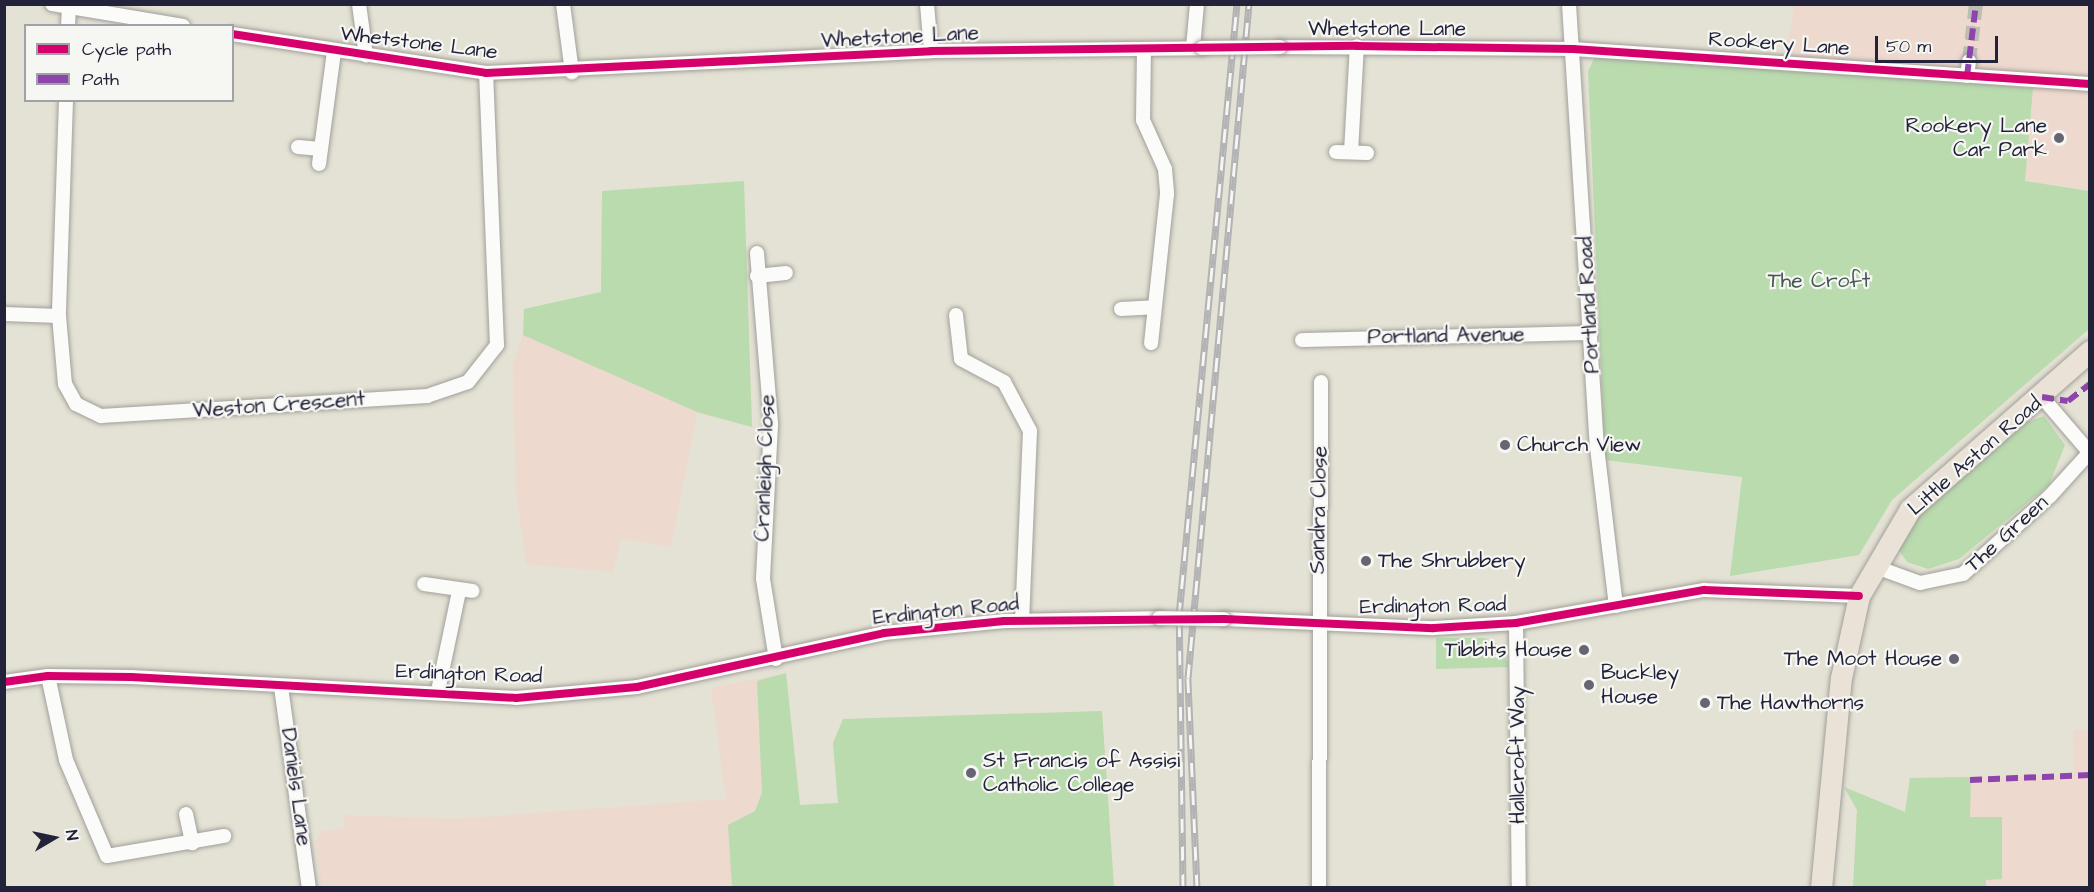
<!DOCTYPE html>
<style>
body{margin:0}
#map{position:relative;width:2094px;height:892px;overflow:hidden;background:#e4e2d4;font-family:"Architects Daughter",sans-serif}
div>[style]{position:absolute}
.built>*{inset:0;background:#eed9ce}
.green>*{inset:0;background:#b9dbae}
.street-tunnel>*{height:14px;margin-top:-7px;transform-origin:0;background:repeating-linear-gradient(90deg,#bdbcb5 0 14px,transparent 0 21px)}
.roads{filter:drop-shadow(0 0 2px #a19f9b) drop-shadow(0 0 2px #a19f9b)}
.street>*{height:14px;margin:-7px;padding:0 7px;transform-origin:7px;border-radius:7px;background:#fbfbf9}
.primary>*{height:21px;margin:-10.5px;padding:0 10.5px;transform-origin:10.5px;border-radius:10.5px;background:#eae2d7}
.rail>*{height:7px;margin-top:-3.5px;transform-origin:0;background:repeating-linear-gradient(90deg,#f6f6f2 0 14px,#b3b2b4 0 28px);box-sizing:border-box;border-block:2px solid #b3b2b4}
.bridges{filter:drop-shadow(0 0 2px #a19f9b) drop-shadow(0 0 2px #a19f9b)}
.street-bridge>*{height:14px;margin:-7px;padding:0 7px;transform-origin:7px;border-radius:7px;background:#fbfbf9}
.quiet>*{height:6px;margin-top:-3px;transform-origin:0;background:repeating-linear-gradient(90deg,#8e44ad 0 12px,transparent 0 18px)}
.cycleway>*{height:8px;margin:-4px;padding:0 4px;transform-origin:4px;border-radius:4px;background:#d6006c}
.dots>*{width:16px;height:16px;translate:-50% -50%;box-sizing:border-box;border:3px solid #f6f6f2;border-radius:50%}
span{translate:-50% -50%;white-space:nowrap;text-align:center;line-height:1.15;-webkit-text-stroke:4.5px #f6f6f2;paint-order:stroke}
.street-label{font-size:21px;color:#22223b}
.poi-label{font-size:21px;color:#22223b}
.right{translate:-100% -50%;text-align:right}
.left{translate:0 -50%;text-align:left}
.park-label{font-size:21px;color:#445854}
.frame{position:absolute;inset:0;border:6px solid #22223b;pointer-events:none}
.legend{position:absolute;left:24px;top:24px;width:210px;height:78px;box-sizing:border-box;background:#f6f6f2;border:2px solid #a1a1a9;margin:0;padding:8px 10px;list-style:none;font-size:18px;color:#22223b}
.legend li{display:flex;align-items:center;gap:12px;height:30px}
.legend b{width:30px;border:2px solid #a1a1a9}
.north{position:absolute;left:24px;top:808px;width:60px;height:60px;-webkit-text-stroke:4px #f6f6f2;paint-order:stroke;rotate:81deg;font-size:16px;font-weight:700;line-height:24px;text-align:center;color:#22223b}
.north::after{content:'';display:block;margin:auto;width:21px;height:27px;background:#22223b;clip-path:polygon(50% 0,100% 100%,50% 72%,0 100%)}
.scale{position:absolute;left:1875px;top:36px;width:123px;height:27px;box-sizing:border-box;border:3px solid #22223b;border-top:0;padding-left:8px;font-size:18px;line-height:21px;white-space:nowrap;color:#22223b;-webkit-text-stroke:4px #f6f6f2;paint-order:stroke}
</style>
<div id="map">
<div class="built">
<i style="clip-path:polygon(1794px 5px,2089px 5px,2089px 190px,2025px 181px,2033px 89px,1784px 67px)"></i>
<i style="clip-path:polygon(744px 181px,752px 427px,697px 413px,671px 547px,621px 538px,613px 572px,526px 564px,516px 491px,513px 363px,523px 335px,524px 309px,601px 292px,602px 191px)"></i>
<i style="clip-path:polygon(786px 673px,800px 805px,838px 803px,833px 743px,843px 719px,1102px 711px,1114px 887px,321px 887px,316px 841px,321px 831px,345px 828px,344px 815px,455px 819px,726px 799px,711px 688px)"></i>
<i style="clip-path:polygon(2089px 730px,2089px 887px,1853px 887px,1857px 810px,1844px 787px,1905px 812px,1910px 778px,2074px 775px,2073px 731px)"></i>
</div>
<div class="green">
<i style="clip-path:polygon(1595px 57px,2033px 88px,2025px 181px,2089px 191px,2089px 329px,1892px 500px,1859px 555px,1730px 576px,1742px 477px,1605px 460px,1588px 71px)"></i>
<i style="clip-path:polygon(744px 181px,752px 427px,697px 412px,523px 335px,524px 309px,601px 292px,602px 191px)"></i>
<i style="clip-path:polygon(2044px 416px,2065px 445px,2049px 485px,1959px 559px,1928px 569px,1907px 562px,1898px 549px,1907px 524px,2027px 422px)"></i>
<i style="clip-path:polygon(1436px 638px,1485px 638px,1501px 646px,1509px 667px,1436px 669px)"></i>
<i style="clip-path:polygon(786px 673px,800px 805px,838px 803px,833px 743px,843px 719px,1102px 711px,1114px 887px,732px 887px,728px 825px,755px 811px,762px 793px,757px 681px)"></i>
<i style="clip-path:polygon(1971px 777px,1970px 817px,2002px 817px,2002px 879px,1986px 880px,1986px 887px,1853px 887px,1857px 810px,1844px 787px,1905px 812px,1910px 778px)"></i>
</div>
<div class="street-tunnel">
<i style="left:1969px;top:61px;width:57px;rotate:-83deg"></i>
</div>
<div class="roads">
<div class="street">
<i style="left:52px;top:4px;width:133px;rotate:9.5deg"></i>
<i style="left:359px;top:4px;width:52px;rotate:82.3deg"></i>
<i style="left:563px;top:4px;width:69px;rotate:82.5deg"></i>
<i style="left:927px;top:4px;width:47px;rotate:85.1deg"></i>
<i style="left:1569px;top:4px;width:444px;rotate:86.4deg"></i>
<i style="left:1597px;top:447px;width:160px;rotate:83.2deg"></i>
<i style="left:68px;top:26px;width:19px;rotate:-87deg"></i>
<i style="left:232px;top:34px;width:257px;rotate:8.7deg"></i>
<i style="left:486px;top:73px;width:446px;rotate:-2.8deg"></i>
<i style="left:931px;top:51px;width:271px;rotate:-0.6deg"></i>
<i style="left:1280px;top:47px;width:293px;rotate:0.4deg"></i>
<i style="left:1573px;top:49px;width:518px;rotate:3.87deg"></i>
<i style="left:1193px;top:48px;width:44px;rotate:-84.8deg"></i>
<i style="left:1144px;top:49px;width:71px;rotate:90.8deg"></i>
<i style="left:1143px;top:120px;width:54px;rotate:65.8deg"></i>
<i style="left:1165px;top:169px;width:25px;rotate:85deg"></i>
<i style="left:1167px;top:194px;width:150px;rotate:96.1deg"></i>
<i style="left:1967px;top:76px;width:15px;rotate:-82deg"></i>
<i style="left:66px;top:100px;width:216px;rotate:91.9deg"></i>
<i style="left:59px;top:316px;width:68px;rotate:85deg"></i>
<i style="left:65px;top:384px;width:23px;rotate:61deg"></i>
<i style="left:76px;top:404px;width:28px;rotate:26deg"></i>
<i style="left:101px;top:416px;width:327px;rotate:-3.5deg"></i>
<i style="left:427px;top:396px;width:43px;rotate:-18.9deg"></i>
<i style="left:468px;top:382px;width:47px;rotate:-51.9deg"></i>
<i style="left:497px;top:345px;width:272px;rotate:-92.3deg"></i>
<i style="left:298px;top:147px;width:23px;rotate:5deg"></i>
<i style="left:1336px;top:152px;width:31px;rotate:2deg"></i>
<i style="left:1351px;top:152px;width:106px;rotate:-86.8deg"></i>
<i style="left:319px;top:164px;width:114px;rotate:-82.4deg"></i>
<i style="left:757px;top:253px;width:173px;rotate:85.3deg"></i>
<i style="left:771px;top:425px;width:154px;rotate:93deg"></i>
<i style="left:763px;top:579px;width:81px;rotate:80.8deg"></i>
<i style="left:757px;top:276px;width:29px;rotate:-6deg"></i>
<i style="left:1121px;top:309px;width:33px;rotate:-3deg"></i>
<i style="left:4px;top:314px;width:55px;rotate:2.1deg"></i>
<i style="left:956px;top:315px;width:44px;rotate:83.5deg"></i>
<i style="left:961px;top:359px;width:49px;rotate:28.1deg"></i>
<i style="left:1004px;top:382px;width:55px;rotate:62deg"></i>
<i style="left:1030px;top:431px;width:189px;rotate:92.4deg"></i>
<i style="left:1302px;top:340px;width:289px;rotate:-1.4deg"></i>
<i style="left:2042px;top:397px;width:74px;rotate:49.4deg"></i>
<i style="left:1876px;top:567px;width:47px;rotate:20deg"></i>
<i style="left:1920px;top:583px;width:44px;rotate:-11.8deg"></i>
<i style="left:1963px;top:574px;width:117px;rotate:-41.9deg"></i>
<i style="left:2050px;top:496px;width:58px;rotate:-47.8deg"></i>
<i style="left:424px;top:584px;width:49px;rotate:8.1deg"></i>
<i style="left:1224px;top:619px;width:210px;rotate:2.5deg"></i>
<i style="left:1434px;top:628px;width:82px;rotate:-3.5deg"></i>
<i style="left:1516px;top:623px;width:191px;rotate:-10deg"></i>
<i style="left:1704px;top:590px;width:155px;rotate:2.2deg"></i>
<i style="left:1516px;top:623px;width:265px;rotate:89.4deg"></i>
<i style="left:48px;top:676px;width:86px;rotate:77.9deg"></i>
<i style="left:66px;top:760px;width:104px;rotate:66.9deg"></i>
<i style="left:107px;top:856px;width:119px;rotate:-9.7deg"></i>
<i style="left:4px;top:682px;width:44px;rotate:-7.8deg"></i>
<i style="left:48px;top:676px;width:83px;rotate:0.7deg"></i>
<i style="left:131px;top:677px;width:386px;rotate:3.1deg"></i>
<i style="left:516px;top:698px;width:121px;rotate:-5.2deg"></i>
<i style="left:637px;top:687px;width:253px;rotate:-12.3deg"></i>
<i style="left:884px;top:633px;width:121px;rotate:-5.7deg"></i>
<i style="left:1004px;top:621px;width:155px;rotate:-1.1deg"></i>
<i style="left:281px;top:687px;width:203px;rotate:82.1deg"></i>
<i style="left:438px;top:691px;width:102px;rotate:-78.1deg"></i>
<i style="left:186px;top:814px;width:30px;rotate:78deg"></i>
<i style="left:1319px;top:888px;width:506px;rotate:-89.77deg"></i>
</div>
<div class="primary">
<i style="left:1821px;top:888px;width:211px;rotate:-84.6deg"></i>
<i style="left:1841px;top:678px;width:84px;rotate:-77.6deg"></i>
<i style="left:1859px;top:596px;width:101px;rotate:-59.6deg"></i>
<i style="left:1910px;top:509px;width:240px;rotate:-41.3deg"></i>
</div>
</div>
<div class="rail">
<i style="left:1183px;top:888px;width:272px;rotate:-90.8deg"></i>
<i style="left:1179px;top:616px;width:615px;rotate:-84.59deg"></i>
<i style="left:1197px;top:888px;width:210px;rotate:-92.5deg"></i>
<i style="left:1188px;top:678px;width:677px;rotate:-84.83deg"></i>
</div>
<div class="bridges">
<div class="street-bridge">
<i style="left:1202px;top:48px;width:78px;rotate:-0.7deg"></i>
<i style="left:1159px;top:618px;width:65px;rotate:0.9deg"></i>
</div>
</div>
<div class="quiet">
<i style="left:1967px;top:76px;width:73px;rotate:-82.9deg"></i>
<i style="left:2042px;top:397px;width:26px;rotate:9deg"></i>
<i style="left:2068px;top:401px;width:28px;rotate:-38deg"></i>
<i style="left:1970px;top:780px;width:120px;rotate:-2.4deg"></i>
</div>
<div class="cycleway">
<i style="left:232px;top:34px;width:257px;rotate:8.7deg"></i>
<i style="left:486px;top:73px;width:446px;rotate:-2.8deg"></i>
<i style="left:931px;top:51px;width:426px;rotate:-0.7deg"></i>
<i style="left:1357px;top:46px;width:216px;rotate:0.8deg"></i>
<i style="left:1573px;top:49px;width:518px;rotate:3.87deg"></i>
<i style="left:4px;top:682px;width:44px;rotate:-7.8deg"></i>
<i style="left:48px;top:676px;width:83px;rotate:0.7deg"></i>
<i style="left:131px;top:677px;width:386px;rotate:3.1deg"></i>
<i style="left:516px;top:698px;width:121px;rotate:-5.2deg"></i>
<i style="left:637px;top:687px;width:253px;rotate:-12.3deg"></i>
<i style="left:884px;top:633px;width:121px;rotate:-5.7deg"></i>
<i style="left:1004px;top:621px;width:220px;rotate:-0.5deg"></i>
<i style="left:1224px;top:619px;width:210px;rotate:2.5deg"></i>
<i style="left:1434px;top:628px;width:82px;rotate:-3.5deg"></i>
<i style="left:1516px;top:623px;width:191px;rotate:-10deg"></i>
<i style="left:1704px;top:590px;width:155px;rotate:2.2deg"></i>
</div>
<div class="dots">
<i style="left:2059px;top:138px;background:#666571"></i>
<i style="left:1505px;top:445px;background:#666571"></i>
<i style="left:1366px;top:561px;background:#666571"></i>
<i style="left:1584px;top:650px;background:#666571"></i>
<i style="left:1954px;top:659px;background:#666571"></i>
<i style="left:1589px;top:685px;background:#666571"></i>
<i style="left:1705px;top:703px;background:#666571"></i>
<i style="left:971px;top:773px;background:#666571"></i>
</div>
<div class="street-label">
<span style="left:1387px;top:29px">Whetstone Lane</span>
<span style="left:900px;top:37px;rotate:-3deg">Whetstone Lane</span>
<span style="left:419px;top:43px;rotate:7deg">Whetstone Lane</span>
<span style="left:1779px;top:44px;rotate:4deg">Rookery Lane</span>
<span style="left:1589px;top:305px;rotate:-93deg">Portland Road</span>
<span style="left:1446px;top:336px;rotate:-1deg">Portland Avenue</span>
<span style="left:279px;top:405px;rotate:-4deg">Weston Crescent</span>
<span style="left:1975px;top:456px;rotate:-41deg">Little Aston Road</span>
<span style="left:765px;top:468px;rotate:-88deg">Cranleigh Close</span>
<span style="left:1319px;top:510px;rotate:-89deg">Sandra Close</span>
<span style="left:2007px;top:534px;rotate:-42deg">The Green</span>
<span style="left:1433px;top:606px;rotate:-1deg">Erdington Road</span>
<span style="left:946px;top:611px;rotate:-6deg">Erdington Road</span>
<span style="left:469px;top:674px;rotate:2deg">Erdington Road</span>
<span style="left:1518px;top:755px;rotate:-90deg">Hallcroft Way</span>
<span style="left:296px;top:787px;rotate:82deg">Daniels Lane</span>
</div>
<div class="poi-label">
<span class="right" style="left:2047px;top:138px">Rookery Lane<br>Car Park</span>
<span class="left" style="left:1517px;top:445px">Church View</span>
<span class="left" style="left:1378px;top:561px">The Shrubbery</span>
<span class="right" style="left:1572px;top:650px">Tibbits House</span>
<span class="right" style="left:1942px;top:659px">The Moot House</span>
<span class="left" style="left:1601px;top:685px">Buckley<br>House</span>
<span class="left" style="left:1717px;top:703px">The Hawthorns</span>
<span class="left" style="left:983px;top:773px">St Francis of Assisi<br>Catholic College</span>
</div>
<div class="park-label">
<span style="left:1819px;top:281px">The Croft</span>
</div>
<div class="frame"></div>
<ul class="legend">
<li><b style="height:8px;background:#d6006c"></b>Cycle path</li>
<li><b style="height:8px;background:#8e44ad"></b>Path</li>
</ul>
<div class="north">N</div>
<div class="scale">50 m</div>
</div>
